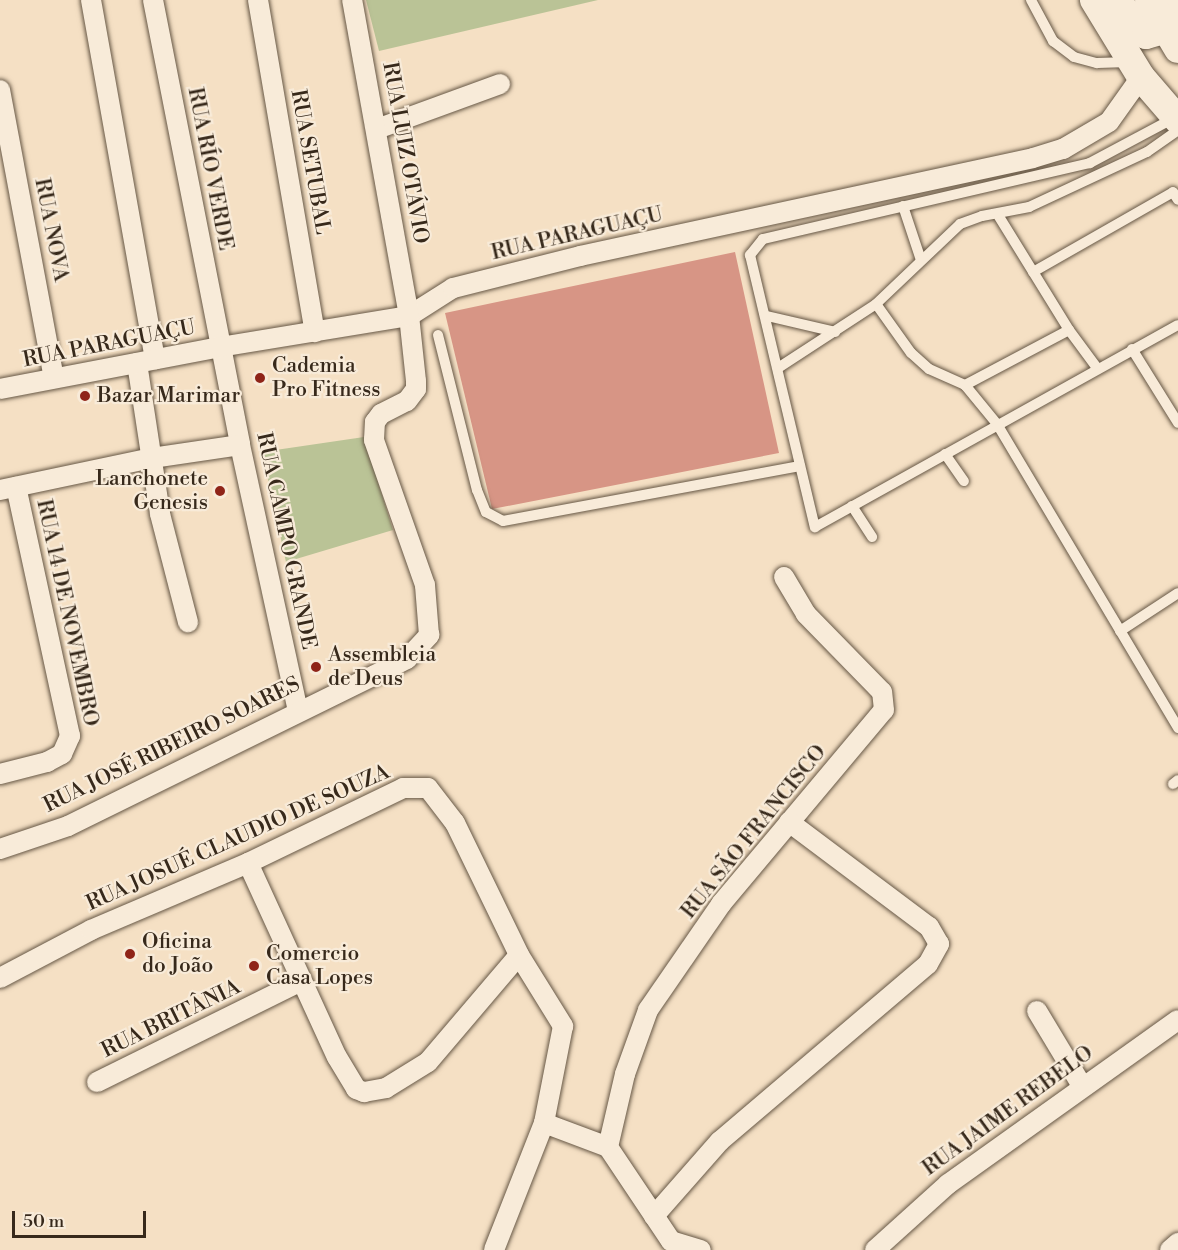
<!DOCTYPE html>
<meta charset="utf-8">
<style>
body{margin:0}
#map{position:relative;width:1178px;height:1250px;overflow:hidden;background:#f5e0c4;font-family:"Libre Bodoni",serif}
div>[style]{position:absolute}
.green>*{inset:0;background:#bac396}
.building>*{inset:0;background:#d79585}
.roads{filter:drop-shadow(0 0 2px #665745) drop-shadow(0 0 2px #665745)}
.service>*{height:10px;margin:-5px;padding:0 5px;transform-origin:5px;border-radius:5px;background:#f8ebd9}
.minor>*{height:20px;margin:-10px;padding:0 10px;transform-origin:10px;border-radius:10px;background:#f8ebd9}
.tertiary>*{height:24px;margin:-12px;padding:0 12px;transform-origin:12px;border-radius:12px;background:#f8ebd9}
.secondary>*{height:28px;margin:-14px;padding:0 14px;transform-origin:14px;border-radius:14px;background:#f8ebd9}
.dots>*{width:16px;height:16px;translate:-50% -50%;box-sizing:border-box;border:3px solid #f8ebd9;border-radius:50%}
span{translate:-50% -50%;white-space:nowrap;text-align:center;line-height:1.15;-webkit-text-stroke:4.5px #f8ebd9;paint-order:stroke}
.street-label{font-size:21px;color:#37291b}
.poi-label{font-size:21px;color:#37291b}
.left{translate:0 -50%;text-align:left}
.right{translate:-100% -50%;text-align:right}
.scale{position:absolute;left:12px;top:1211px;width:134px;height:27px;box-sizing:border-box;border:3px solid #37291b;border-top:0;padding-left:8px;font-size:18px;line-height:21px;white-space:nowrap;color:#37291b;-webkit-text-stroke:4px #f8ebd9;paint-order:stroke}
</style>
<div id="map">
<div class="green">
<i style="clip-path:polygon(366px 0,598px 0,379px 51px)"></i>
<i style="clip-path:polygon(364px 437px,393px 530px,286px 562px,262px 452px)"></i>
</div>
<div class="building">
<i style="clip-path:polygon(735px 252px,779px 453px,492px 509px,445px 313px)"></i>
</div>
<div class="roads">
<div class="service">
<i style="left:1031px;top:0;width:47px;rotate:61.8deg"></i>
<i style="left:1053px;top:41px;width:26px;rotate:37deg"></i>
<i style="left:1074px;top:57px;width:24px;rotate:15deg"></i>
<i style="left:1097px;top:63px;width:32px;rotate:-2deg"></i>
<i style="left:1176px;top:117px;width:98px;rotate:151.9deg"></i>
<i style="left:1090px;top:163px;width:336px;rotate:166.9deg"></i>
<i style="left:763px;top:239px;width:21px;rotate:129deg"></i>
<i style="left:750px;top:255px;width:280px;rotate:76.6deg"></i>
<i style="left:815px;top:527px;width:415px;rotate:-29.1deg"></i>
<i style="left:903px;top:206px;width:57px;rotate:71.6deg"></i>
<i style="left:998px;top:215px;width:135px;rotate:58.3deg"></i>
<i style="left:1069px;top:330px;width:118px;rotate:152.1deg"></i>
<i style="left:965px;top:385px;width:50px;rotate:50.6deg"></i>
<i style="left:997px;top:424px;width:354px;rotate:59.2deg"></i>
<i style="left:1033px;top:272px;width:161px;rotate:-29.7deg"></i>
<i style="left:1173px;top:192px;width:9px;rotate:58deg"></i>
<i style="left:767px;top:316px;width:70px;rotate:13.2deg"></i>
<i style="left:1069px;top:330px;width:47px;rotate:53.6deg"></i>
<i style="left:438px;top:335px;width:160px;rotate:75.9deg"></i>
<i style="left:477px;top:490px;width:24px;rotate:68deg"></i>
<i style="left:486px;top:512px;width:19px;rotate:28deg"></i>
<i style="left:503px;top:521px;width:302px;rotate:-10.5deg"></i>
<i style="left:1132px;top:349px;width:87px;rotate:58.1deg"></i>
<i style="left:778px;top:368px;width:117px;rotate:-33.1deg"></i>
<i style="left:965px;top:385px;width:39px;rotate:-156deg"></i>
<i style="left:929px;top:369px;width:24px;rotate:-138deg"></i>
<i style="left:911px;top:353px;width:60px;rotate:-125.5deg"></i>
<i style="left:876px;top:304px;width:116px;rotate:-43.6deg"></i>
<i style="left:960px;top:224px;width:23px;rotate:-20deg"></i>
<i style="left:982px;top:216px;width:48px;rotate:-10.8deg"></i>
<i style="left:1029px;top:207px;width:130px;rotate:-25deg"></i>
<i style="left:1147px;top:152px;width:38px;rotate:-35deg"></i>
<i style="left:945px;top:454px;width:33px;rotate:55deg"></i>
<i style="left:852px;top:506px;width:37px;rotate:57deg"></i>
<i style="left:1120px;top:631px;width:69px;rotate:-33.2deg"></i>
<i style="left:1173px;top:784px;width:6px;rotate:-39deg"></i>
</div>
<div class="minor">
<i style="left:91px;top:0;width:365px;rotate:79.9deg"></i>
<i style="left:153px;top:0;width:453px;rotate:78.9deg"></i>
<i style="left:240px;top:445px;width:271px;rotate:77.7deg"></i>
<i style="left:258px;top:0;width:337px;rotate:80.3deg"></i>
<i style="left:0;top:90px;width:293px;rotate:79.4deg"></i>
<i style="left:377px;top:129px;width:131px;rotate:-20.1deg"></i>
<i style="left:137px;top:363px;width:153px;rotate:81.3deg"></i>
<i style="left:160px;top:514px;width:112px;rotate:75.5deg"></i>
<i style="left:0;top:389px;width:224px;rotate:-10.8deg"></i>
<i style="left:220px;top:347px;width:192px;rotate:-9.3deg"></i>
<i style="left:409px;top:316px;width:52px;rotate:-32.5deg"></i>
<i style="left:453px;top:288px;width:131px;rotate:-14.1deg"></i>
<i style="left:580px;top:256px;width:463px;rotate:-12.2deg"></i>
<i style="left:1033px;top:158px;width:31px;rotate:-17deg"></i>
<i style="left:1063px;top:149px;width:53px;rotate:-30.4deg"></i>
<i style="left:1109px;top:122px;width:55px;rotate:-54.6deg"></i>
<i style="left:0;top:490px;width:155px;rotate:-11.9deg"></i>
<i style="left:152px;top:458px;width:89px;rotate:-8.4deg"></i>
<i style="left:0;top:774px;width:49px;rotate:-14.3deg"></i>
<i style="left:47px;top:762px;width:17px;rotate:-28deg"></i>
<i style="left:62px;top:754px;width:20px;rotate:-66deg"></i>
<i style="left:70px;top:736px;width:255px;rotate:-102.2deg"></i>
<i style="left:0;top:849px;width:72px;rotate:-18.7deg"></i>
<i style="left:68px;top:826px;width:351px;rotate:-26.2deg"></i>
<i style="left:383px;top:671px;width:27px;rotate:-27deg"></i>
<i style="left:407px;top:659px;width:33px;rotate:-47deg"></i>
<i style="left:429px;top:635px;width:50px;rotate:-94.6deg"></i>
<i style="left:425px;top:585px;width:154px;rotate:-109.4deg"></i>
<i style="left:374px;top:440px;width:18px;rotate:-87deg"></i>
<i style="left:375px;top:422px;width:10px;rotate:-53deg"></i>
<i style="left:381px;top:414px;width:29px;rotate:-27deg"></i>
<i style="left:407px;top:401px;width:15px;rotate:-53deg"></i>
<i style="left:416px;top:389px;width:8px;rotate:-90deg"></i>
<i style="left:416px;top:381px;width:65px;rotate:-96.1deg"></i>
<i style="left:409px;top:316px;width:321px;rotate:-100.2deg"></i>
<i style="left:248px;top:863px;width:213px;rotate:65.4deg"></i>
<i style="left:337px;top:1057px;width:37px;rotate:59deg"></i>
<i style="left:356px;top:1089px;width:9px;rotate:21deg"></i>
<i style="left:364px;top:1092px;width:22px;rotate:-10deg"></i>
<i style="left:386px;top:1088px;width:49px;rotate:-31.8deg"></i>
<i style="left:428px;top:1062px;width:140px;rotate:-49.6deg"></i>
<i style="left:0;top:978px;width:103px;rotate:-27.8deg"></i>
<i style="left:91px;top:930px;width:171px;rotate:-23.1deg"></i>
<i style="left:248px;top:863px;width:172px;rotate:-25.8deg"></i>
<i style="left:403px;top:788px;width:25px"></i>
<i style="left:428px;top:788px;width:44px;rotate:52.4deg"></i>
<i style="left:455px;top:823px;width:147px;rotate:64.1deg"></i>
<i style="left:519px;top:955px;width:84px;rotate:58.2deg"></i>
<i style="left:563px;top:1026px;width:99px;rotate:101.1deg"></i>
<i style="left:544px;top:1123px;width:136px;rotate:111.5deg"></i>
<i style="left:1037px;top:1011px;width:87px;rotate:59deg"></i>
<i style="left:97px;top:1082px;width:225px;rotate:-26.3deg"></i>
<i style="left:544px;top:1123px;width:68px;rotate:20.6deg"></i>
<i style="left:608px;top:1147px;width:113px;rotate:56.2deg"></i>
<i style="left:671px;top:1241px;width:31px;rotate:17deg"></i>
<i style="left:608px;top:1147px;width:75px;rotate:-76.9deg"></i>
<i style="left:625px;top:1074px;width:68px;rotate:-70.2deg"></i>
<i style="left:648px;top:1010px;width:129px;rotate:-55.4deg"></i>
<i style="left:721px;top:904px;width:253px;rotate:-50deg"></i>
<i style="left:884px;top:710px;width:18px;rotate:-96deg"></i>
<i style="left:882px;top:692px;width:109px;rotate:-134.3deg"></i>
<i style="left:806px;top:614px;width:43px;rotate:-120.7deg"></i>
<i style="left:654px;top:1216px;width:100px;rotate:-48.7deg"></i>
<i style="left:720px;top:1141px;width:273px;rotate:-40.4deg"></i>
<i style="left:928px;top:964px;width:23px;rotate:-61deg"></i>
<i style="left:939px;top:944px;width:20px;rotate:-120deg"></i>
<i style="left:929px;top:927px;width:175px;rotate:-143.1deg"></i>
<i style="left:875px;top:1250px;width:98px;rotate:-42.1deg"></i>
<i style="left:948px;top:1184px;width:282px;rotate:-35.5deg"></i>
<i style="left:1170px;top:1250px;width:11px;rotate:-41deg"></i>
</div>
<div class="tertiary">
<i style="left:1176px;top:0;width:4px;rotate:56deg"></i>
</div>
<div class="secondary">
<i style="left:1094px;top:0;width:90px;rotate:58.6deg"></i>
<i style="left:1141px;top:77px;width:57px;rotate:49.3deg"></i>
<i style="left:1116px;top:0;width:46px;rotate:49.4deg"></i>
<i style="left:1146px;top:35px;width:33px;rotate:-16deg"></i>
<i style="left:1149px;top:0;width:57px;rotate:59.4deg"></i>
</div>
</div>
<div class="dots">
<i style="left:260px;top:378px;background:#8f2418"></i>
<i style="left:85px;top:396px;background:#8f2418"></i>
<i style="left:220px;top:491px;background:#8f2418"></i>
<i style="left:316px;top:667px;background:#8f2418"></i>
<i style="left:130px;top:954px;background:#8f2418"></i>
<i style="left:254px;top:966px;background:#8f2418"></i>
</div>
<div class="street-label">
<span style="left:405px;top:153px;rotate:80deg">RUA LUIZ OTÁVIO</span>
<span style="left:310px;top:162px;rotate:80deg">RUA SETUBAL</span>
<span style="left:210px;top:169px;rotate:79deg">RUA RÍO VERDE</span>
<span style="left:51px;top:230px;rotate:79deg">RUA NOVA</span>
<span style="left:577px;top:234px;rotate:-13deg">RUA PARAGUAÇU</span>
<span style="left:109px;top:344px;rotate:-11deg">RUA PARAGUAÇU</span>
<span style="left:286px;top:541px;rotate:78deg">RUA CAMPO GRANDE</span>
<span style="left:67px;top:613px;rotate:78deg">RUA 14 DE NOVEMBRO</span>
<span style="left:172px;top:745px;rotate:-26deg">RUA JOSÉ RIBEIRO SOARES</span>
<span style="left:754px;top:832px;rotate:-51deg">RUA SÃO FRANCISCO</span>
<span style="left:238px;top:838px;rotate:-24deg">RUA JOSUÉ CLAUDIO DE SOUZA</span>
<span style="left:171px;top:1019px;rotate:-26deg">RUA BRITÂNIA</span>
<span style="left:1008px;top:1111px;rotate:-36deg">RUA JAIME REBELO</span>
</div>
<div class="poi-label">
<span class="left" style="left:272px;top:378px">Cademia<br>Pro Fitness</span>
<span class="left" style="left:97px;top:396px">Bazar Marimar</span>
<span class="right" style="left:208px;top:491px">Lanchonete<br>Genesis</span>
<span class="left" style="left:328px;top:667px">Assembleia<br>de Deus</span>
<span class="left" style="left:142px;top:954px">Oficina<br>do João</span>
<span class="left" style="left:266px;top:966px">Comercio<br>Casa Lopes</span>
</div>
<div class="scale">50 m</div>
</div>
